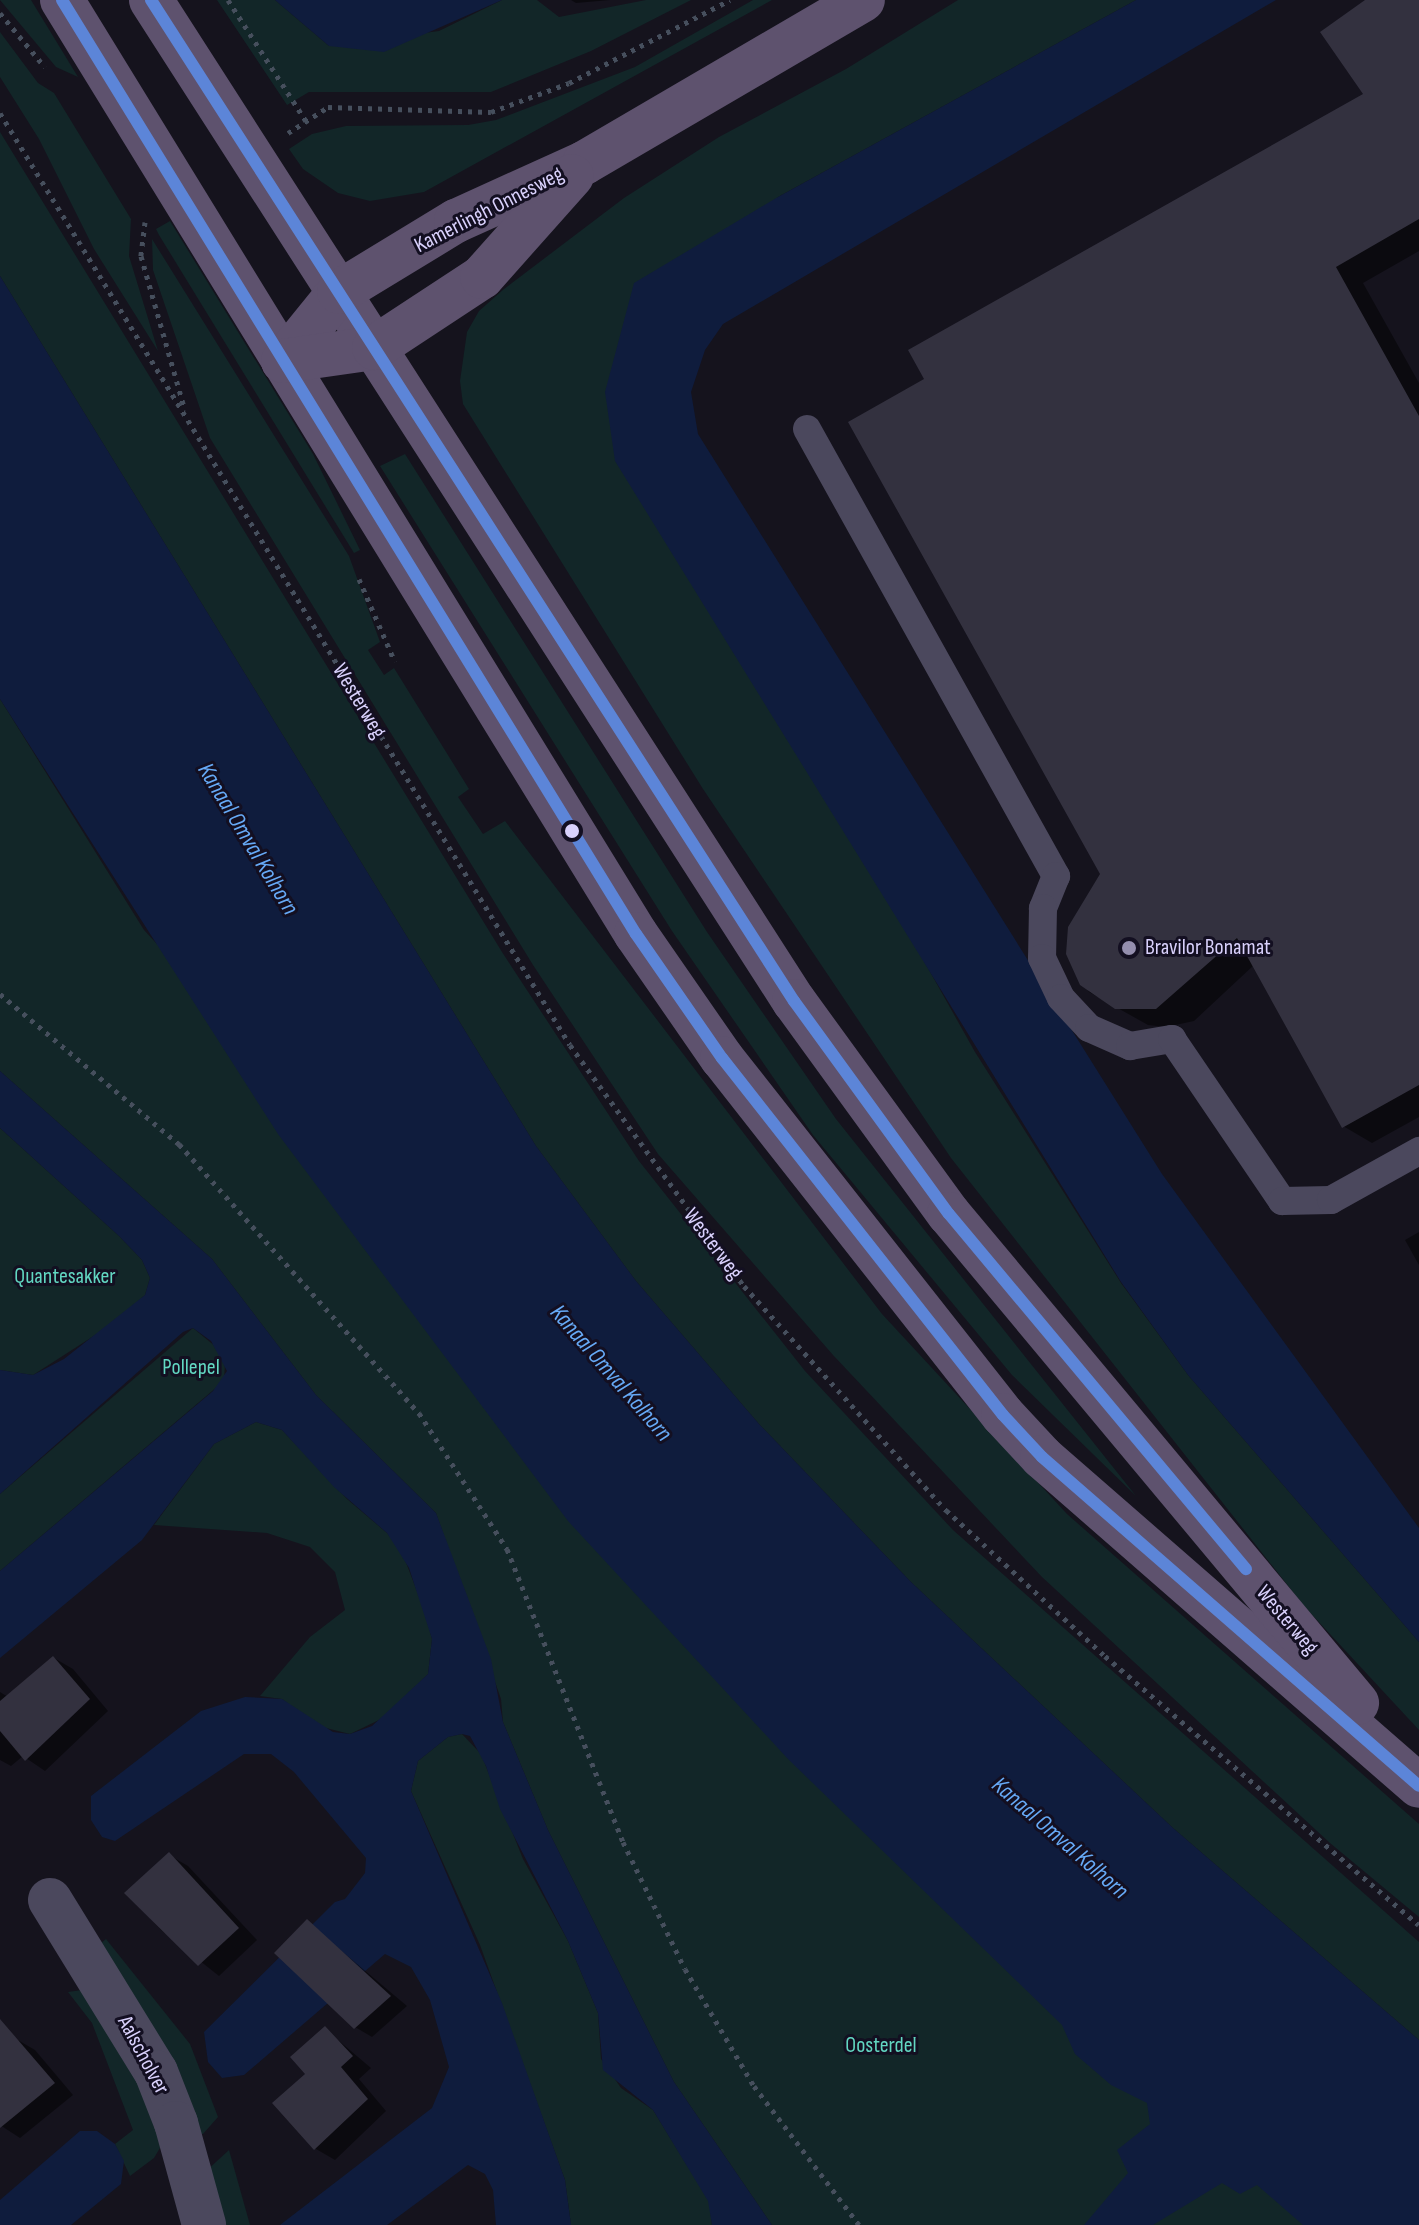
<!DOCTYPE html>
<style>
body{margin:0}
#map{position:relative;width:1419px;height:2225px;overflow:hidden;background:#15131d;font-family:"Sofia Sans Condensed",sans-serif}
div>[style]{position:absolute}
.green>*{inset:0;background:#122628}
.water>*{inset:0;background:#0f1c3d}
.shadow>*{inset:0;background:#0007}
.building>*{inset:0;background:#33313f}
.path>*{height:5px;margin-top:-2.5px;transform-origin:0;background:repeating-linear-gradient(90deg,#464f5d 0 4px,transparent 0 10px)}
.lane>*{height:28px;margin:-14px;padding:0 14px;transform-origin:14px;border-radius:14px;background:#4b485d}
.street>*{height:44px;margin:-22px;padding:0 22px;transform-origin:22px;border-radius:22px;background:#4b485d}
.primary>*{height:44px;margin:-22px;padding:0 22px;transform-origin:22px;border-radius:22px;background:#5e526e}
.bus-1>*{height:12px;margin:-6px;padding:0 6px;transform-origin:6px;border-radius:6px;background:#5c85d8}
.dots>*{width:22px;height:22px;translate:-50% -50%;box-sizing:border-box;border:4px solid #130f21;border-radius:50%}
span{translate:-50% -50%;white-space:nowrap;text-align:center;line-height:1.15;-webkit-text-stroke:6px #130f21;paint-order:stroke}
.street-label{font-size:22px;color:#d9d1fc}
.poi-label{font-size:22px;color:#d9d1fc}
.left{translate:0 -50%;text-align:left}
.park-label{font-size:22px;color:#62d7c2}
.water-label{font-size:24px;color:#66a9f6;font-style:italic}
</style>
<div id="map">
<div class="green">
<i style="clip-path:polygon(0 0,31px 0,78px 77px,56px 67px)"></i>
<i style="clip-path:polygon(217px 0,275px 0,329px 46px,439px 31px,502px 0,537px 0,559px 17px,646px 0,691px 0,591px 51px,491px 92px,309px 92px,287px 105px)"></i>
<i style="clip-path:polygon(753px 0,772px 0,424px 192px,370px 201px,338px 193px,303px 169px,289px 149px,312px 134px,346px 126px,468px 125px,496px 120px,635px 67px)"></i>
<i style="clip-path:polygon(958px 0,1136px 0,778px 197px,605px 392px,975px 1052px,1121px 1283px,1188px 1375px,1419px 1642px,1419px 1730px,1304px 1606px,951px 1158px,703px 789px,463px 404px,460px 381px,467px 332px,479px 311px,504px 289px,624px 198px,719px 137px,846px 69px)"></i>
<i style="clip-path:polygon(0 32px,38px 83px,54px 93px,131px 219px,129px 256px,158px 351px,94px 249px,39px 139px,0 77px)"></i>
<i style="clip-path:polygon(0 132px,502px 952px,639px 1161px,805px 1371px,953px 1530px,1419px 1942px,1419px 2040px,1173px 1828px,911px 1582px,759px 1424px,636px 1281px,536px 1146px,0 276px)"></i>
<i style="clip-path:polygon(170px 221px,313px 454px,360px 550px,354px 553px,159px 235px,156px 229px)"></i>
<i style="clip-path:polygon(152px 239px,349px 556px,380px 642px,368px 650px,384px 675px,394px 668px,469px 789px,458px 797px,483px 834px,505px 821px,882px 1314px,1067px 1514px,1419px 1824px,1419px 1917px,1330px 1843px,1042px 1577px,833px 1355px,658px 1154px,533px 965px,210px 438px,153px 270px)"></i>
<i style="clip-path:polygon(405px 454px,707px 932px,836px 1119px,1136px 1496px,1012px 1375px,813px 1135px,672px 931px,380px 466px)"></i>
<i style="clip-path:polygon(0 699px,144px 930px,1341px 2225px,772px 2225px,674px 2082px,548px 1830px,503px 1722px,501px 1699px,436px 1513px,316px 1395px,212px 1259px,0 1071px)"></i>
<i style="clip-path:polygon(0 1128px,119px 1236px,142px 1260px,150px 1278px,145px 1295px,117px 1321px,33px 1375px,0 1370px)"></i>
<i style="clip-path:polygon(193px 1328px,216px 1347px,225px 1363px,224px 1381px,0 1571px,0 1494px)"></i>
<i style="clip-path:polygon(256px 1422px,282px 1430px,347px 1499px,387px 1533px,402px 1552px,423px 1607px,432px 1639px,428px 1674px,383px 1718px,350px 1734px,318px 1726px,282px 1699px,260px 1696px,310px 1637px,345px 1610px,335px 1572px,310px 1547px,267px 1533px,154px 1525px,214px 1444px)"></i>
<i style="clip-path:polygon(462px 1734px,481px 1754px,523px 1859px,568px 1941px,598px 2013px,601px 2059px,621px 2088px,653px 2110px,709px 2201px,712px 2225px,571px 2225px,565px 2180px,480px 1945px,411px 1791px,418px 1761px,448px 1737px)"></i>
<i style="clip-path:polygon(106px 1939px,190px 2044px,218px 2117px,203px 2134px,192px 2133px,95px 1948px)"></i>
<i style="clip-path:polygon(89px 1989px,167px 2136px,154px 2158px,130px 2176px,115px 2144px,133px 2130px,92px 2023px,68px 1992px)"></i>
<i style="clip-path:polygon(229px 2150px,250px 2225px,220px 2225px,205px 2172px)"></i>
</div>
<div class="water">
<i style="clip-path:polygon(275px 0,502px 0,384px 52px,329px 46px)"></i>
<i style="clip-path:polygon(1136px 0,1276px 0,723px 324px,705px 350px,691px 392px,698px 434px,1162px 1174px,1419px 1528px,1419px 1642px,1188px 1375px,1121px 1282px,615px 461px,605px 392px,634px 283px,778px 197px)"></i>
<i style="clip-path:polygon(0 276px,536px 1146px,636px 1281px,759px 1424px,911px 1582px,1173px 1828px,1419px 2040px,1419px 2225px,1303px 2225px,1257px 2185px,1240px 2194px,1222px 2183px,1153px 2225px,1084px 2225px,1128px 2173px,1117px 2150px,1150px 2124px,1147px 2103px,1111px 2085px,1075px 2054px,1062px 2025px,788px 1759px,568px 1521px,278px 1134px,0 699px)"></i>
<i style="clip-path:polygon(0 1071px,212px 1259px,316px 1395px,436px 1513px,491px 1659px,503px 1722px,548px 1830px,674px 2082px,772px 2225px,712px 2225px,708px 2201px,653px 2110px,603px 2070px,598px 2013px,568px 1941px,500px 1809px,486px 1766px,470px 1736px,462px 1734px,448px 1737px,418px 1761px,411px 1791px,502px 2003px,565px 2180px,571px 2225px,496px 2225px,493px 2190px,485px 2174px,468px 2165px,387px 2225px,280px 2225px,432px 2108px,449px 2067px,430px 2000px,411px 1967px,385px 1954px,244px 2075px,222px 2078px,208px 2062px,204px 2032px,335px 1902px,345px 1899px,365px 1873px,366px 1858px,294px 1772px,271px 1754px,244px 1754px,115px 1841px,102px 1837px,91px 1820px,91px 1796px,201px 1711px,245px 1697px,282px 1699px,333px 1732px,350px 1734px,372px 1726px,428px 1674px,432px 1639px,409px 1568px,387px 1533px,334px 1487px,282px 1430px,256px 1422px,214px 1444px,142px 1540px,0 1658px,0 1571px,213px 1391px,227px 1371px,211px 1341px,193px 1328px,183px 1332px,0 1494px,0 1370px,33px 1375px,64px 1359px,145px 1295px,150px 1278px,142px 1260px,119px 1236px,0 1128px)"></i>
<i style="clip-path:polygon(80px 2131px,97px 2131px,115px 2144px,124px 2161px,121px 2184px,71px 2225px,0 2225px,0 2200px)"></i>
</div>
<div class="shadow">
<i style="clip-path:polygon(571px 0,610px 0,576px 3px)"></i>
<i style="clip-path:polygon(1368px 0,1419px 0,1419px 251px,1363px 283px,1419px 383px,1419px 1117px,1372px 1143px,1343px 1126px,1254px 965px,1194px 1021px,1166px 1027px,1148px 1025px,1089px 992px,1071px 964px,1102px 874px,927px 380px,1366px 95px)"></i>
<i style="clip-path:polygon(1419px 1232px,1419px 1265px,1405px 1240px)"></i>
<i style="clip-path:polygon(54px 1658px,73px 1669px,108px 1711px,45px 1771px,23px 1756px,11px 1766px,0 1760px,0 1692px,8px 1697px)"></i>
<i style="clip-path:polygon(169px 1855px,188px 1866px,257px 1940px,219px 1976px,161px 1930px,127px 1893px)"></i>
<i style="clip-path:polygon(307px 1922px,407px 2006px,372px 2037px,355px 2027px)"></i>
<i style="clip-path:polygon(325px 2029px,371px 2068px,359px 2079px,386px 2111px,335px 2160px,316px 2149px,275px 2103px,307px 2074px)"></i>
<i style="clip-path:polygon(16px 2039px,35px 2050px,73px 2095px,20px 2138px,0 2125px,0 2053px)"></i>
</div>
<div class="building">
<i style="clip-path:polygon(1365px 0,1419px 0,1419px 219px,1336px 267px,1419px 416px,1419px 1085px,1342px 1128px,1237px 938px,1156px 1009px,1115px 1009px,1080px 985px,1066px 954px,1068px 927px,1100px 874px,848px 422px,924px 379px,908px 350px,1363px 94px,1320px 32px)"></i>
<i style="clip-path:polygon(53px 1656px,90px 1699px,25px 1761px,0 1731px,0 1701px)"></i>
<i style="clip-path:polygon(169px 1852px,239px 1928px,198px 1966px,124px 1893px)"></i>
<i style="clip-path:polygon(307px 1919px,391px 1996px,354px 2029px,274px 1953px)"></i>
<i style="clip-path:polygon(0 2019px,55px 2083px,0 2128px)"></i>
<i style="clip-path:polygon(325px 2026px,353px 2056px,341px 2067px,368px 2099px,314px 2150px,272px 2103px,305px 2074px,290px 2057px)"></i>
</div>
<div class="path">
<i style="left:228px;top:0;width:144px;rotate:57.2deg"></i>
<i style="left:0;top:13px;width:70px;rotate:50.2deg"></i>
<i style="left:0;top:113px;width:1092px;rotate:58.55deg"></i>
<i style="left:570px;top:1045px;width:297px;rotate:54.2deg"></i>
<i style="left:744px;top:1286px;width:302px;rotate:48deg"></i>
<i style="left:946px;top:1510px;width:216px;rotate:42.6deg"></i>
<i style="left:1105px;top:1656px;width:413px;rotate:40.6deg"></i>
<i style="left:288px;top:133px;width:48px;rotate:-33deg"></i>
<i style="left:328px;top:107px;width:163px;rotate:1.8deg"></i>
<i style="left:491px;top:112px;width:83px;rotate:-20.4deg"></i>
<i style="left:569px;top:83px;width:181px;rotate:-27.3deg"></i>
<i style="left:145px;top:222px;width:34px;rotate:97deg"></i>
<i style="left:141px;top:256px;width:160px;rotate:74.1deg"></i>
<i style="left:359px;top:579px;width:90px;rotate:66.6deg"></i>
<i style="left:0;top:994px;width:234px;rotate:40deg"></i>
<i style="left:179px;top:1144px;width:361px;rotate:48.3deg"></i>
<i style="left:419px;top:1413px;width:162px;rotate:57.1deg"></i>
<i style="left:507px;top:1549px;width:315px;rotate:68.4deg"></i>
<i style="left:623px;top:1842px;width:141px;rotate:64deg"></i>
<i style="left:685px;top:1969px;width:136px;rotate:59.5deg"></i>
<i style="left:754px;top:2086px;width:174px;rotate:52.9deg"></i>
</div>
<div class="lane">
<i style="left:807px;top:429px;width:512px;rotate:60.88deg"></i>
<i style="left:1056px;top:876px;width:35px;rotate:112deg"></i>
<i style="left:1043px;top:908px;width:50px;rotate:91.1deg"></i>
<i style="left:1042px;top:958px;width:44px;rotate:64.6deg"></i>
<i style="left:1061px;top:998px;width:41px;rotate:47deg"></i>
<i style="left:1089px;top:1028px;width:45px;rotate:23.7deg"></i>
<i style="left:1130px;top:1046px;width:43px;rotate:-9.5deg"></i>
<i style="left:1172px;top:1039px;width:196px;rotate:55.8deg"></i>
<i style="left:1282px;top:1201px;width:49px;rotate:-1.2deg"></i>
<i style="left:1331px;top:1200px;width:101px;rotate:-29.1deg"></i>
</div>
<div class="street">
<i style="left:50px;top:1900px;width:202px;rotate:58.4deg"></i>
<i style="left:156px;top:2072px;width:55px;rotate:68.6deg"></i>
<i style="left:176px;top:2123px;width:106px;rotate:74.6deg"></i>
</div>
<div class="primary">
<i style="left:62px;top:0;width:1096px;rotate:58.43deg"></i>
<i style="left:636px;top:934px;width:151px;rotate:55.3deg"></i>
<i style="left:722px;top:1058px;width:454px;rotate:51.8deg"></i>
<i style="left:1003px;top:1415px;width:57px;rotate:47.1deg"></i>
<i style="left:1042px;top:1457px;width:500px;rotate:41.11deg"></i>
<i style="left:151px;top:0;width:1190px;rotate:57.29deg"></i>
<i style="left:794px;top:1001px;width:263px;rotate:54deg"></i>
<i style="left:949px;top:1214px;width:637px;rotate:50.16deg"></i>
<i style="left:283px;top:361px;width:89px;rotate:-50.9deg"></i>
<i style="left:339px;top:292px;width:137px;rotate:-31.3deg"></i>
<i style="left:456px;top:221px;width:141px;rotate:-24.4deg"></i>
<i style="left:584px;top:163px;width:323px;rotate:-30.3deg"></i>
<i style="left:283px;top:361px;width:92px;rotate:-8.1deg"></i>
<i style="left:374px;top:348px;width:129px;rotate:-33.3deg"></i>
<i style="left:482px;top:277px;width:135px;rotate:-48.3deg"></i>
</div>
<div class="bus-1">
<i style="left:62px;top:0;width:1096px;rotate:58.43deg"></i>
<i style="left:636px;top:934px;width:151px;rotate:55.3deg"></i>
<i style="left:722px;top:1058px;width:454px;rotate:51.8deg"></i>
<i style="left:1003px;top:1415px;width:57px;rotate:47.1deg"></i>
<i style="left:1042px;top:1457px;width:500px;rotate:41.11deg"></i>
<i style="left:151px;top:0;width:1190px;rotate:57.29deg"></i>
<i style="left:794px;top:1001px;width:263px;rotate:54deg"></i>
<i style="left:949px;top:1214px;width:463px;rotate:50.1deg"></i>
</div>
<div class="dots">
<i style="left:572px;top:831px;background:#d9d1fc"></i>
<i style="left:1129px;top:948px;background:#948eae"></i>
</div>
<div class="street-label">
<span style="left:489px;top:210px;rotate:-27deg">Kamerlingh Onnesweg</span>
<span style="left:359px;top:701px;rotate:59deg">Westerweg</span>
<span style="left:713px;top:1244px;rotate:53deg">Westerweg</span>
<span style="left:1287px;top:1620px;rotate:50deg">Westerweg</span>
<span style="left:143px;top:2055px;rotate:62deg">Aalscholver</span>
</div>
<div class="poi-label">
<span class="left" style="left:1145px;top:948px">Bravilor Bonamat</span>
</div>
<div class="park-label">
<span style="left:65px;top:1277px">Quantesakker</span>
<span style="left:191px;top:1368px">Pollepel</span>
<span style="left:881px;top:2046px">Oosterdel</span>
</div>
<div class="water-label">
<span style="left:248px;top:839px;rotate:59deg">Kanaal Omval Kolhorn</span>
<span style="left:611px;top:1373px;rotate:49deg">Kanaal Omval Kolhorn</span>
<span style="left:1060px;top:1838px;rotate:41deg">Kanaal Omval Kolhorn</span>
</div>
</div>
